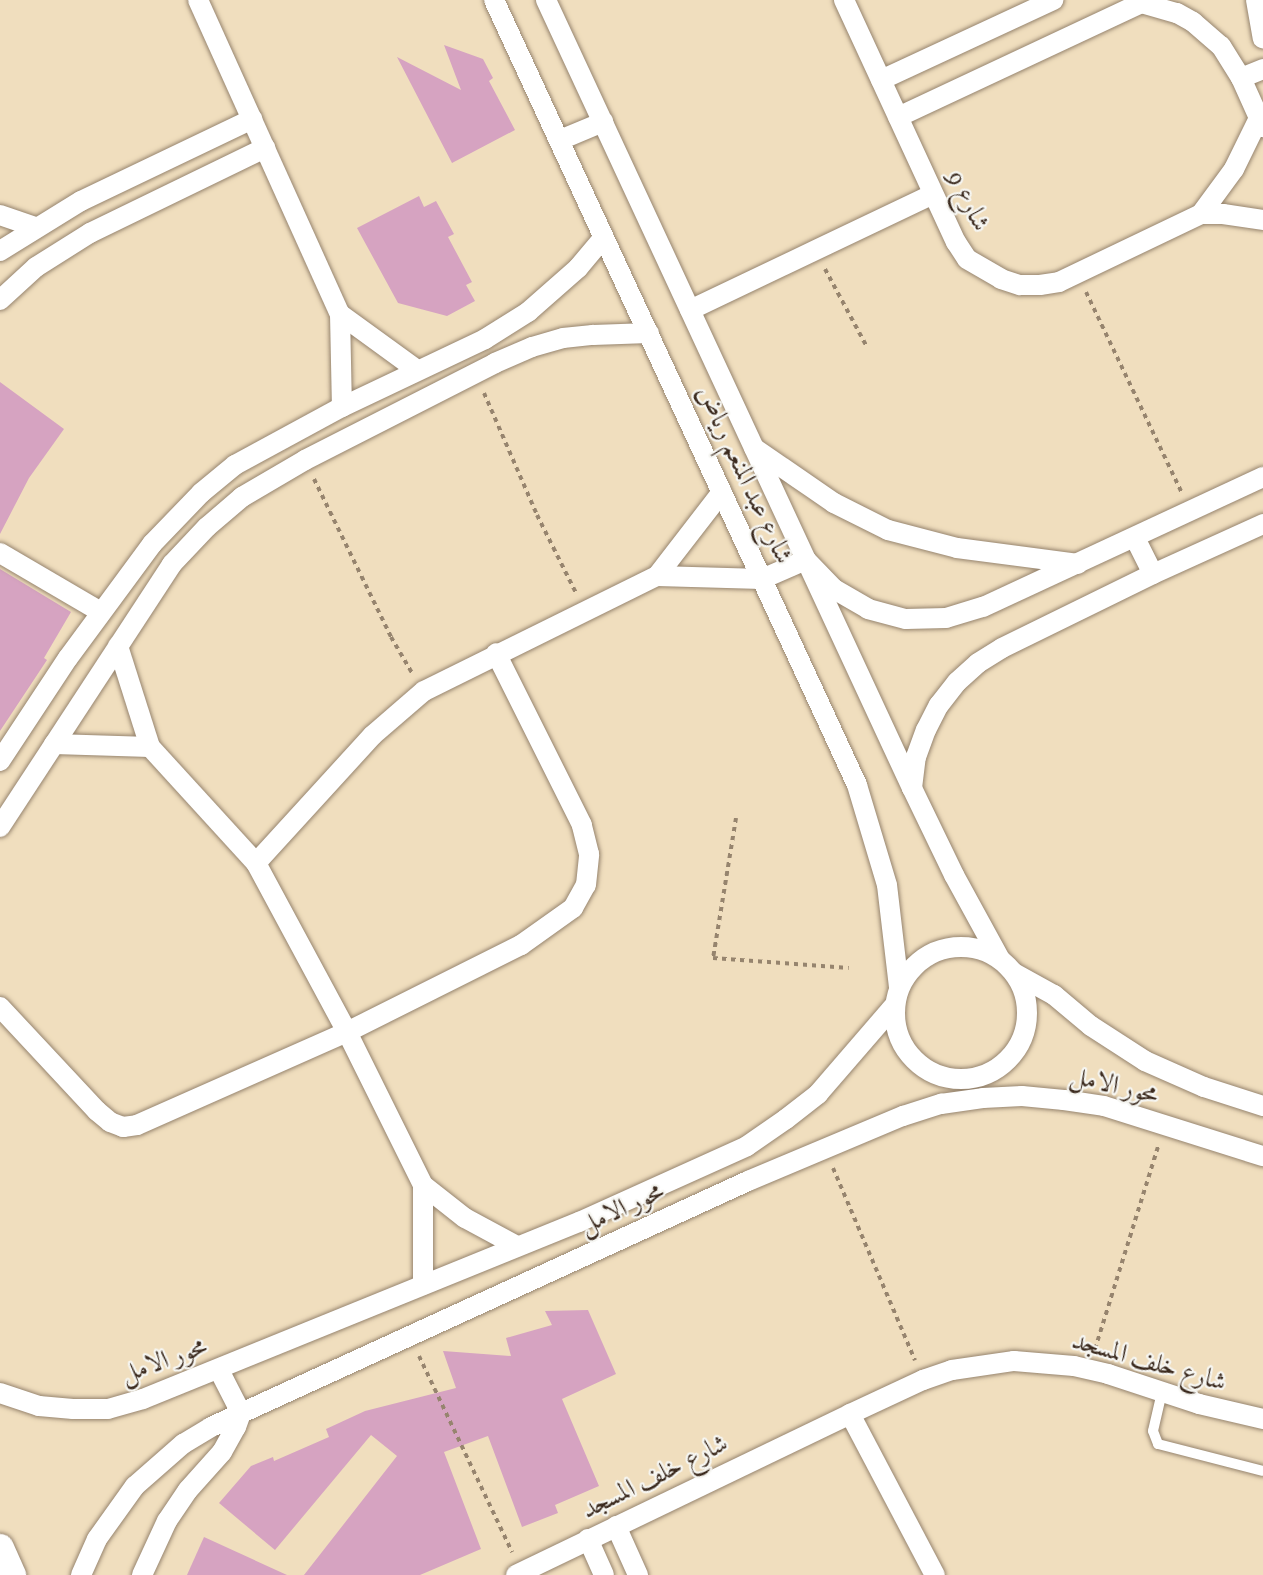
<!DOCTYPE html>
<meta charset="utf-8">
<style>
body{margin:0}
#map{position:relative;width:1263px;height:1575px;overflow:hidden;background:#f0debe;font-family:"IM FELL DW Pica",Amiri,serif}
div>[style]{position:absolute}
.building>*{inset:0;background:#d6a3c1}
.path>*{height:4px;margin-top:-2px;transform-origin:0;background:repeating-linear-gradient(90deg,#96846e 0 4.5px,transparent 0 9px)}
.roads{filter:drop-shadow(0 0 2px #96846e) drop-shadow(0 0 2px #96846e)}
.lane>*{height:10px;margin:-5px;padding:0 5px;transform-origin:5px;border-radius:5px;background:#fff}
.street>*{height:20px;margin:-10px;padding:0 10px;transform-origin:10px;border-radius:10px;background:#fff}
.street>.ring{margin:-10px;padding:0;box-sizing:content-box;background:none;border:20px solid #fff;border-radius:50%}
.secondary>*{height:28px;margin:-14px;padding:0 14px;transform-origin:14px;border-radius:14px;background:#fff}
span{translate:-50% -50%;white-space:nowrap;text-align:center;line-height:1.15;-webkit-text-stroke:4.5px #f6f6f2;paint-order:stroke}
.street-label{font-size:26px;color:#3b2a1e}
</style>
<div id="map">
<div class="building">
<i style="clip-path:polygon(444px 45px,483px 59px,493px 78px,489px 81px,515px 130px,452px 163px,397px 57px,461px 90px)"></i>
<i style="clip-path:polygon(419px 196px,424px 207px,436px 201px,454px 234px,448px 237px,472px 282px,466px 285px,475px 301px,447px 316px,398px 303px,357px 228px)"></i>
<i style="clip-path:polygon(0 382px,64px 429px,29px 478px,0 534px)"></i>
<i style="clip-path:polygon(0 569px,71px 612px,44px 658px,47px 660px,0 731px)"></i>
<i style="clip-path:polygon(588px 1310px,616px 1374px,562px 1399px,599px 1486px,555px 1505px,558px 1513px,522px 1527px,488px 1436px,444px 1452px,481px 1549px,420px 1575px,304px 1575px,397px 1456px,371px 1435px,275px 1550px,219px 1503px,251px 1466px,273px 1457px,274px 1461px,329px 1437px,326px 1429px,365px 1411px,456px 1388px,443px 1351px,511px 1356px,506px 1338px,552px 1325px,545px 1311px)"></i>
<i style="clip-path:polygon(204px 1537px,287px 1575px,187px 1575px)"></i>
</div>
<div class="path">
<i style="left:825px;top:269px;width:86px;rotate:61.7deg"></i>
<i style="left:1086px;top:292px;width:221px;rotate:64.5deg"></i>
<i style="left:484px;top:393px;width:133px;rotate:66.5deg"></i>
<i style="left:537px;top:515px;width:87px;rotate:63.4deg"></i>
<i style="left:314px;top:479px;width:176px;rotate:64deg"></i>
<i style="left:391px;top:637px;width:42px;rotate:59.7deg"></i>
<i style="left:736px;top:818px;width:142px;rotate:99.3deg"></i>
<i style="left:713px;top:958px;width:136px;rotate:4.2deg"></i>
<i style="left:833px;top:1168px;width:209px;rotate:66.9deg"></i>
<i style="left:1095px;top:1349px;width:212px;rotate:-72.7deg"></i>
<i style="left:419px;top:1356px;width:217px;rotate:64.6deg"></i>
</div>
<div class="roads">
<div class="lane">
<i style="left:1162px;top:1392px;width:40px;rotate:103deg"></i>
<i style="left:1153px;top:1431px;width:14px;rotate:69deg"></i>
<i style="left:1158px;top:1444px;width:108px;rotate:14.4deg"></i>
</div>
<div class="street">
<i style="left:198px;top:0;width:345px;rotate:65.7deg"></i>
<i style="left:340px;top:314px;width:93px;rotate:88.8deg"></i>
<i style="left:494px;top:0;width:865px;rotate:65.18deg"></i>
<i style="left:857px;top:785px;width:104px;rotate:73.3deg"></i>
<i style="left:887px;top:885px;width:103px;rotate:83.3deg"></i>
<i style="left:546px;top:0;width:869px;rotate:65.09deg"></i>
<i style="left:912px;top:788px;width:97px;rotate:64.2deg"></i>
<i style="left:954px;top:875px;width:96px;rotate:61.3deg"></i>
<i style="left:844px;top:0;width:267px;rotate:65.2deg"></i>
<i style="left:956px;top:242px;width:20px;rotate:57deg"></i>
<i style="left:967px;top:259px;width:39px;rotate:30deg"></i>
<i style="left:1001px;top:279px;width:20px;rotate:18deg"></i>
<i style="left:1020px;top:285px;width:20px"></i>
<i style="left:1040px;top:285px;width:19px;rotate:-9deg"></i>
<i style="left:1059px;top:282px;width:157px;rotate:-25.6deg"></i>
<i style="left:1201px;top:214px;width:56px;rotate:-53.7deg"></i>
<i style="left:1234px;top:169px;width:57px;rotate:-63.9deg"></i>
<i style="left:1256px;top:0;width:39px;rotate:80deg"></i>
<i style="left:1141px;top:3px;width:37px;rotate:16deg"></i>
<i style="left:1177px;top:13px;width:18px;rotate:29deg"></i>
<i style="left:1193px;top:22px;width:37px;rotate:41deg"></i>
<i style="left:1221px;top:46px;width:38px;rotate:58deg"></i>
<i style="left:1241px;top:78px;width:54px;rotate:65.8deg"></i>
<i style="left:1241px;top:78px;width:24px;rotate:-22deg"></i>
<i style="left:881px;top:80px;width:190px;rotate:-24.9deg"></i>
<i style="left:898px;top:117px;width:276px;rotate:-25.1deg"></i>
<i style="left:560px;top:140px;width:47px;rotate:-22.7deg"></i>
<i style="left:1201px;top:214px;width:22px"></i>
<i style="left:1223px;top:214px;width:40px;rotate:8.5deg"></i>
<i style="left:0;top:215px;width:37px;rotate:19deg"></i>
<i style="left:0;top:251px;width:95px;rotate:-31.7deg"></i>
<i style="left:81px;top:201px;width:190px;rotate:-25.6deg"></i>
<i style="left:0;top:300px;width:49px;rotate:-42.5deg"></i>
<i style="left:36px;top:267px;width:64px;rotate:-32.2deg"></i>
<i style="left:90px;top:233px;width:195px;rotate:-25.9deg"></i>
<i style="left:690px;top:310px;width:269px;rotate:-25.5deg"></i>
<i style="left:340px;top:314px;width:95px;rotate:36deg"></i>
<i style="left:754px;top:448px;width:97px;rotate:34.5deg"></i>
<i style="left:834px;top:503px;width:60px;rotate:26.6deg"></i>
<i style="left:888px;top:530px;width:71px;rotate:14.6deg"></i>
<i style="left:957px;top:548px;width:122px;rotate:7.5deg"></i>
<i style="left:1135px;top:538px;width:40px;rotate:63.4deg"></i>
<i style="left:0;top:553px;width:117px;rotate:30.3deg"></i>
<i style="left:657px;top:576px;width:106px;rotate:-52.3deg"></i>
<i style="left:118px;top:646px;width:106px;rotate:72.4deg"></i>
<i style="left:150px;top:747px;width:157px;rotate:47.6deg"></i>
<i style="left:256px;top:863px;width:192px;rotate:61.7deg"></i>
<i style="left:347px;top:1032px;width:171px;rotate:63.6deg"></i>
<i style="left:423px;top:1185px;width:100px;rotate:90deg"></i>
<i style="left:54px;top:744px;width:96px;rotate:1.8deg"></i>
<i style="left:0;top:761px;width:123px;rotate:-56.6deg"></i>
<i style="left:68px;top:658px;width:142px;rotate:-53.6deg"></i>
<i style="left:152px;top:544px;width:71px;rotate:-46.1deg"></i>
<i style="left:201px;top:493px;width:44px;rotate:-39.5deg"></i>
<i style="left:235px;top:465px;width:122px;rotate:-28.5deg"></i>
<i style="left:342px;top:407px;width:158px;rotate:-25.4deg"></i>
<i style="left:485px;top:339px;width:51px;rotate:-32.1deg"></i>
<i style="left:528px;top:312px;width:67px;rotate:-41.3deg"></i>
<i style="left:578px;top:268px;width:40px;rotate:-50deg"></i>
<i style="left:912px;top:788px;width:31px;rotate:-83deg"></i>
<i style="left:916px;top:757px;width:29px;rotate:-70deg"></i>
<i style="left:926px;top:730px;width:28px;rotate:-63deg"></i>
<i style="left:939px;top:705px;width:29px;rotate:-52deg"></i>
<i style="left:957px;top:682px;width:28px;rotate:-42deg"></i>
<i style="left:978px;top:663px;width:28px;rotate:-32deg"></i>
<i style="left:1002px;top:648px;width:168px;rotate:-26.1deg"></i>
<i style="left:1153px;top:574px;width:121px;rotate:-24.4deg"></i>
<i style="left:0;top:827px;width:314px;rotate:-56.8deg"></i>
<i style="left:172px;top:564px;width:51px;rotate:-46.6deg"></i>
<i style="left:207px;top:527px;width:46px;rotate:-40.6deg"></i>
<i style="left:242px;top:497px;width:73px;rotate:-30.4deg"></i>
<i style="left:305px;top:460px;width:213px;rotate:-27deg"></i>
<i style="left:495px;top:363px;width:40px;rotate:-23.4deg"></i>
<i style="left:532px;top:347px;width:32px;rotate:-16deg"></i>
<i style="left:563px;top:338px;width:30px;rotate:-6deg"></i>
<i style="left:593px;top:335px;width:56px;rotate:-2deg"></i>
<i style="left:256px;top:863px;width:173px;rotate:-47.6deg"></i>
<i style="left:373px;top:735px;width:67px;rotate:-40.8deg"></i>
<i style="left:424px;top:691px;width:260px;rotate:-26.3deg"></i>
<i style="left:657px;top:576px;width:105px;rotate:1.6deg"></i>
<i style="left:762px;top:579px;width:48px;rotate:-23.4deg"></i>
<i style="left:806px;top:560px;width:40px;rotate:46deg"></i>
<i style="left:834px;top:589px;width:39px;rotate:30deg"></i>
<i style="left:868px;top:609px;width:39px;rotate:15deg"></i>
<i style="left:906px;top:619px;width:40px;rotate:-1.4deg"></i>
<i style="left:946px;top:618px;width:39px;rotate:-17deg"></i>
<i style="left:983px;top:607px;width:309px;rotate:-24.9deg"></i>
<i class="ring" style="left:895px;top:947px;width:112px;height:112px"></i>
<i style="left:1014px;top:973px;width:46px;rotate:28.8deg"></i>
<i style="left:1054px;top:995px;width:48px;rotate:40deg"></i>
<i style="left:1091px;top:1026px;width:64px;rotate:32.9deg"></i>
<i style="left:1145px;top:1061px;width:64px;rotate:23.8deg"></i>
<i style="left:1204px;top:1087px;width:62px;rotate:17.9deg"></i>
<i style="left:0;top:1007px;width:142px;rotate:47deg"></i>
<i style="left:97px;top:1111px;width:17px;rotate:40deg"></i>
<i style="left:110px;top:1122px;width:14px;rotate:21deg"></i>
<i style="left:123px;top:1127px;width:14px;rotate:-8deg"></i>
<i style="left:137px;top:1125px;width:230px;rotate:-23.9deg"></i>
<i style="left:347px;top:1032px;width:195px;rotate:-26.6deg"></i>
<i style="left:521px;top:945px;width:64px;rotate:-35.4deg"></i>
<i style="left:573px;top:908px;width:26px;rotate:-61deg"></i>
<i style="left:586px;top:885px;width:31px;rotate:-84deg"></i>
<i style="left:589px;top:854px;width:30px;rotate:-104deg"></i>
<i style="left:582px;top:825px;width:192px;rotate:-116.6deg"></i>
<i style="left:423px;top:1185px;width:53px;rotate:38.2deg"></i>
<i style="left:465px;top:1218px;width:59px;rotate:28.3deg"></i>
<i style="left:0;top:1393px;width:41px;rotate:18.4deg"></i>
<i style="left:39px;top:1406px;width:34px;rotate:5deg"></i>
<i style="left:73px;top:1409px;width:35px"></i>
<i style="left:108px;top:1409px;width:36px;rotate:-16deg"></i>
<i style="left:143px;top:1399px;width:471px;rotate:-22.1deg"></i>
<i style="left:579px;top:1222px;width:184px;rotate:-24.3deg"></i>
<i style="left:747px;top:1146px;width:47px;rotate:-34.7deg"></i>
<i style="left:786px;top:1119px;width:41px;rotate:-38deg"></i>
<i style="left:818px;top:1094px;width:116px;rotate:-49.2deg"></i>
<i style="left:850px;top:1414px;width:182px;rotate:62.2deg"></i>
<i style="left:616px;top:1526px;width:54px;rotate:65.8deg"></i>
<i style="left:588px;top:1539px;width:39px;rotate:66deg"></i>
<i style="left:81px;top:1575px;width:39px;rotate:-66deg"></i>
<i style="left:97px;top:1539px;width:65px;rotate:-54.4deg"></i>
<i style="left:135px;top:1486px;width:64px;rotate:-41.2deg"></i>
<i style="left:183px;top:1444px;width:33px;rotate:-31deg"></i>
<i style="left:211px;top:1427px;width:591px;rotate:-24.61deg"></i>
<i style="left:748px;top:1181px;width:168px;rotate:-22.8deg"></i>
<i style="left:903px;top:1116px;width:40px;rotate:-18deg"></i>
<i style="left:941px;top:1104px;width:42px;rotate:-8.1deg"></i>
<i style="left:983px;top:1098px;width:39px;rotate:-3deg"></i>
<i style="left:1022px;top:1096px;width:42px;rotate:5.4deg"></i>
<i style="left:1064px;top:1100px;width:40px;rotate:8.5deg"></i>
<i style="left:1104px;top:1106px;width:167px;rotate:17.5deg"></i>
<i style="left:142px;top:1575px;width:60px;rotate:-65.2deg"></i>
<i style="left:167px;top:1521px;width:37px;rotate:-56deg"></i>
<i style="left:188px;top:1490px;width:51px;rotate:-48.2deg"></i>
<i style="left:222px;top:1452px;width:29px;rotate:-61deg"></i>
<i style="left:236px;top:1427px;width:15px;rotate:-70deg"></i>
<i style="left:241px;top:1413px;width:48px;rotate:-117.1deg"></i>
<i style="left:516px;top:1575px;width:371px;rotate:-25.7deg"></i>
<i style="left:850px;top:1414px;width:81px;rotate:-25deg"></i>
<i style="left:923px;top:1380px;width:31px;rotate:-19deg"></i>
<i style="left:952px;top:1370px;width:63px;rotate:-8.3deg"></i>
<i style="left:1014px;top:1361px;width:60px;rotate:4.8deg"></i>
<i style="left:1074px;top:1366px;width:35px;rotate:13deg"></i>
<i style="left:1108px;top:1374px;width:96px;rotate:18.2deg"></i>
<i style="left:1199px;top:1404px;width:66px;rotate:13.2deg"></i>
</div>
<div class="secondary">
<i style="left:0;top:1548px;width:30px;rotate:66deg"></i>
</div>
</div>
<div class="street-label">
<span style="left:968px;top:201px;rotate:64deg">شارع 9</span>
<span style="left:744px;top:475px;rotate:65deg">شارع عبد المنعم رياض</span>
<span style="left:1114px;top:1086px;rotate:13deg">محور الامل</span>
<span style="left:622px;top:1209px;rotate:-25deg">محور الامل</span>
<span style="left:164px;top:1361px;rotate:-20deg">محور الامل</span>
<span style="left:1149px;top:1362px;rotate:16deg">شارع خلف المسجد</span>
<span style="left:655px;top:1477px;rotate:-26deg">شارع خلف المسجد</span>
</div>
</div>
